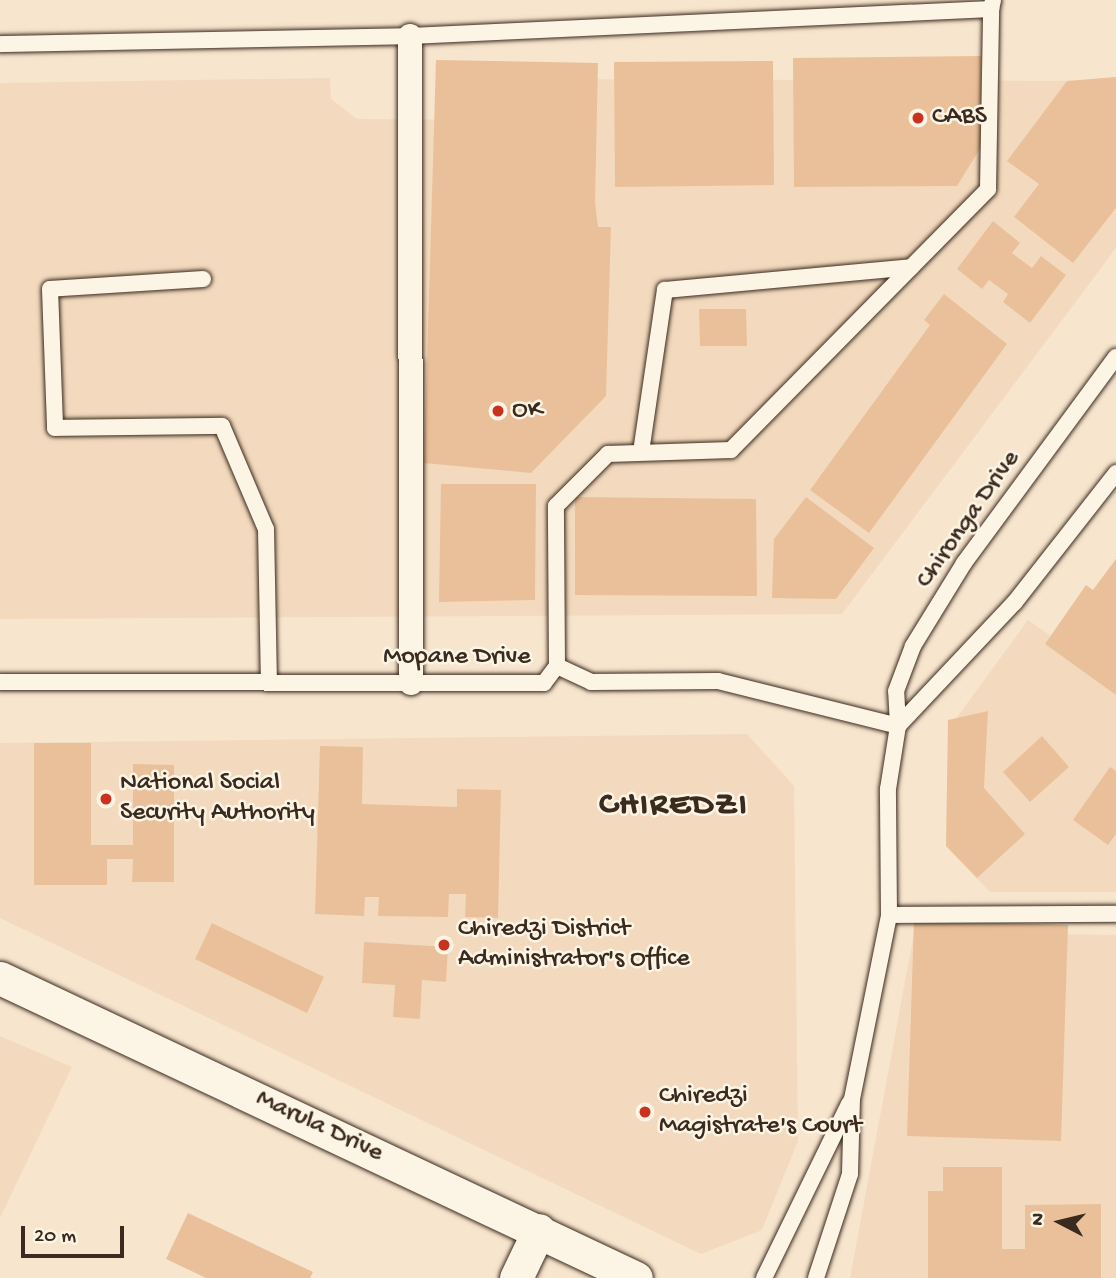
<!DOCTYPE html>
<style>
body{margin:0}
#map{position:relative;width:1116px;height:1278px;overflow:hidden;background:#f7e5ce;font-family:"Gochi Hand",sans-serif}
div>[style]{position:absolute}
.built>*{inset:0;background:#f3dabe}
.building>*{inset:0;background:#eac09a}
.roads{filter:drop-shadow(0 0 2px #3b2a1e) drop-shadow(0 0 2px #3b2a1e)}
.service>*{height:16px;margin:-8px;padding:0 8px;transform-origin:8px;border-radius:8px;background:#fcf5e5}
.pedestrian>*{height:24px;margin:-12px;padding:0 12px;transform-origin:12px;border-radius:12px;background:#fcf5e5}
.minor>*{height:33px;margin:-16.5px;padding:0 16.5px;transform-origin:16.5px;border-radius:16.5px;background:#fcf5e5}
.dots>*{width:19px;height:19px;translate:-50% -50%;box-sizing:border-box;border:4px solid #fcf5e5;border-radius:50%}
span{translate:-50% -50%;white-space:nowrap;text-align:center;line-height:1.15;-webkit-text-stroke:5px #fcf5e5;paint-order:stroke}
.poi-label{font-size:26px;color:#3b2a1e}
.left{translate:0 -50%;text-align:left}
.street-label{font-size:26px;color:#3b2a1e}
.district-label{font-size:33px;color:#3b2a1e;font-weight:700;letter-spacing:2px}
.north{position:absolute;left:1025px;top:1187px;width:70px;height:70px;-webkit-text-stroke:5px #fcf5e5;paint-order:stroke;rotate:277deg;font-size:19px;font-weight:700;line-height:28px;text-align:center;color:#3b2a1e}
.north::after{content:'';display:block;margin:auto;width:24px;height:32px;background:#3b2a1e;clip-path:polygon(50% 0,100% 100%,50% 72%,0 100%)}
.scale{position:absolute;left:21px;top:1226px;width:103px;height:32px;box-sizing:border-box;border:4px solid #3b2a1e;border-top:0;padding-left:9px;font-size:21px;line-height:24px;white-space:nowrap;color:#3b2a1e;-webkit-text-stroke:5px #fcf5e5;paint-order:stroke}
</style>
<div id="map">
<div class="built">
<i style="clip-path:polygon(330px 78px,331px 99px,357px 119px,482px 120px,505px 79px,1116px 81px,1116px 248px,842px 614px,0 619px,0 83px)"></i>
<i style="clip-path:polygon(1116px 561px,1116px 892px,990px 892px,946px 846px,955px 720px,1028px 620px,1057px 640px)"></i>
<i style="clip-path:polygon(747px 734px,794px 786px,798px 1141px,762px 1230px,701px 1254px,0 918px,0 743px)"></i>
<i style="clip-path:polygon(914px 933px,1116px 935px,1116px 1278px,850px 1278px)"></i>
<i style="clip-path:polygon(0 1036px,72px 1067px,0 1218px)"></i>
</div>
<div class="building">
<i style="clip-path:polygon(981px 56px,981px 147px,957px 186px,794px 187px,793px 58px)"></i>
<i style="clip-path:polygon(436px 60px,598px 63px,595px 202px,598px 227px,611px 227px,606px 396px,531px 473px,424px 463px)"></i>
<i style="clip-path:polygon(773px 61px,774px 185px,615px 187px,614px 62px)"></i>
<i style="clip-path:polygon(1116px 77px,1116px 208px,1073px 263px,1014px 217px,1039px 184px,1007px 161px,1067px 81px)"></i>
<i style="clip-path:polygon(993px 221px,1020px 243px,1012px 253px,1032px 268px,1041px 256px,1066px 275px,1030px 323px,1003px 302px,1008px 294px,989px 280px,982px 289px,957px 269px)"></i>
<i style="clip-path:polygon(944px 294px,1007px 344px,869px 533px,810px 490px,930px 325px,924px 320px)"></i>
<i style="clip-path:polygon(699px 309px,746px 309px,747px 346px,700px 346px)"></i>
<i style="clip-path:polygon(441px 484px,536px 484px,535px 600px,439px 602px)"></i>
<i style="clip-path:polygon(575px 497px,756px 499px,757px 596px,575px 595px)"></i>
<i style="clip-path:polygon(806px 497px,874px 548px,836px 599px,772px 598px,774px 539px)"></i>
<i style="clip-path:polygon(1116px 559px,1116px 695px,1045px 644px,1086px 585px,1093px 590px)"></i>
<i style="clip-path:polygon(988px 711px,984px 788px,1025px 834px,977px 878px,946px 846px,948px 720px)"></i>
<i style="clip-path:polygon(1042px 736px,1069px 767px,1030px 802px,1003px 772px)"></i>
<i style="clip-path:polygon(34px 743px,91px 743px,91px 845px,133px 845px,133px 764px,174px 765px,174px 882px,132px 882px,133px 859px,107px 859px,107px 885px,34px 885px)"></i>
<i style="clip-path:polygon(320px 746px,363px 747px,362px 804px,457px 807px,457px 789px,501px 790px,498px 918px,465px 917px,466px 894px,449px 894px,448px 917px,378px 916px,379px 897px,365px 897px,364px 916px,315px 914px)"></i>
<i style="clip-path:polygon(1110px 767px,1116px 771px,1116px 834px,1108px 845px,1073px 820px)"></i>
<i style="clip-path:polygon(914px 920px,1068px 925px,1061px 1141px,907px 1136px)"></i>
<i style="clip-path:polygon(212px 923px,324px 977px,307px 1013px,195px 959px)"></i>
<i style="clip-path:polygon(364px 942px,448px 947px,446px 982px,422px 980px,420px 1019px,393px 1017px,395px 985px,362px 983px)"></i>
<i style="clip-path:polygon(943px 1167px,1002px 1167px,1002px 1249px,1025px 1249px,1025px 1205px,1101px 1204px,1101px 1278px,928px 1278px,928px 1191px,943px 1191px)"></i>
<i style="clip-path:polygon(188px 1213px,313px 1272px,310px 1278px,206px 1278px,166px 1259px)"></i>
</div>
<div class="roads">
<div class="service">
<i style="left:0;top:44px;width:410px;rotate:-1.1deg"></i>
<i style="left:410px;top:36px;width:582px;rotate:-2.66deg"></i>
<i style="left:991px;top:9px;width:9px;rotate:-77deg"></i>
<i style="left:203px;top:279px;width:153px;rotate:176.3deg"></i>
<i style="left:50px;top:289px;width:139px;rotate:87.9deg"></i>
<i style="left:55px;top:428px;width:167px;rotate:-0.7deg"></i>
<i style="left:222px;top:426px;width:112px;rotate:66.9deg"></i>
<i style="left:266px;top:529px;width:154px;rotate:88.9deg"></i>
<i style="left:641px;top:452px;width:164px;rotate:-81.6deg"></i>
<i style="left:665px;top:290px;width:247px;rotate:-5.3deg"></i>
<i style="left:557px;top:666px;width:160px;rotate:-90.4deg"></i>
<i style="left:556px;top:506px;width:74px;rotate:-45deg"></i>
<i style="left:608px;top:454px;width:123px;rotate:-1.9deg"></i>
<i style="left:731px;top:450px;width:366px;rotate:-45.4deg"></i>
<i style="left:988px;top:189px;width:180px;rotate:-89deg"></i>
<i style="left:0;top:682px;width:544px;rotate:0.11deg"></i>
<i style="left:544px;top:683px;width:21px;rotate:-53deg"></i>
<i style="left:557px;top:666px;width:38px;rotate:25deg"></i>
<i style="left:591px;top:682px;width:127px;rotate:-0.5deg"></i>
<i style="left:718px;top:681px;width:186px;rotate:14deg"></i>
<i style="left:898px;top:726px;width:170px;rotate:-46.7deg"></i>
<i style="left:1015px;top:602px;width:164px;rotate:-51.9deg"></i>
<i style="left:889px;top:915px;width:227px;rotate:-0.3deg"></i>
<i style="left:764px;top:1278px;width:194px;rotate:-64deg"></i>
<i style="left:816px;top:1278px;width:109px;rotate:-71.9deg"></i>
<i style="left:850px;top:1174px;width:75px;rotate:-88.5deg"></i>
<i style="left:852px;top:1099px;width:188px;rotate:-78.6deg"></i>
<i style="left:889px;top:915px;width:126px;rotate:-90.5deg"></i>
<i style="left:888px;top:789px;width:64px;rotate:-81deg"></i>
<i style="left:898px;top:726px;width:35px;rotate:-93deg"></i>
<i style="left:896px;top:691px;width:48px;rotate:-69.3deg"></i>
<i style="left:913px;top:646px;width:97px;rotate:-58.4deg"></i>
<i style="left:964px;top:563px;width:256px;rotate:-53.6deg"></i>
</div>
<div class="pedestrian">
<i style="left:410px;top:36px;width:647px;rotate:89.91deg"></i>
</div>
<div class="minor">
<i style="left:0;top:978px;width:703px;rotate:25.25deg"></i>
<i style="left:516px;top:1278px;width:53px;rotate:-64.4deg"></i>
</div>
</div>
<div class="dots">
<i style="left:918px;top:118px;background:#c8321e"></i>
<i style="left:498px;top:411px;background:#c8321e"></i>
<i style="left:106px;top:799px;background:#c8321e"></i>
<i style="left:444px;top:945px;background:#c8321e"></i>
<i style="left:645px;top:1112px;background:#c8321e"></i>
</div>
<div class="poi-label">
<span class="left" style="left:932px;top:118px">CABS</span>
<span class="left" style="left:512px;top:411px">OK</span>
<span class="left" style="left:120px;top:799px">National Social<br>Security Authority</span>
<span class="left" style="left:458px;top:945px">Chiredzi District<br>Administrator's Office</span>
<span class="left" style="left:659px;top:1112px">Chiredzi<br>Magistrate's Court</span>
</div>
<div class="street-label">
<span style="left:969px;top:520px;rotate:-55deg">Chironga Drive</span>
<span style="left:457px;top:658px">Mopane Drive</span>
<span style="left:319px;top:1127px;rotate:25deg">Marula Drive</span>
</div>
<div class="district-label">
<span style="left:674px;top:807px">CHIREDZI</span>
</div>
<div class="north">N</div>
<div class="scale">20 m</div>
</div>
